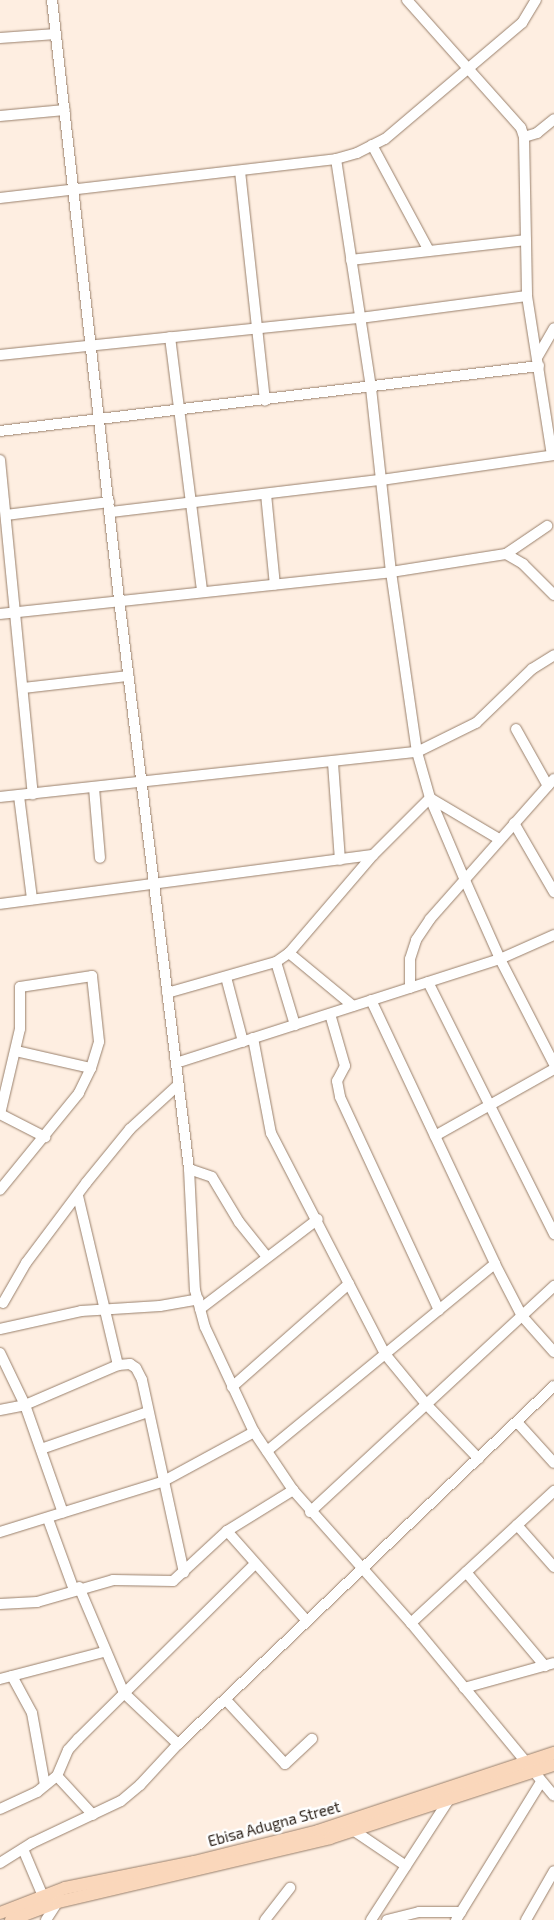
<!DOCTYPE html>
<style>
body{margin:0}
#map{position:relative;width:554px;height:1920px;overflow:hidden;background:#feeee1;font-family:"Exo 2",sans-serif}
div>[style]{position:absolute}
.roads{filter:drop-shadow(0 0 1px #99806c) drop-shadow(0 0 1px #99806c)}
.minor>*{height:10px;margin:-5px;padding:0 5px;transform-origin:5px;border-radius:5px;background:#fff}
.major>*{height:12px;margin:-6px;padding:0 6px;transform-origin:6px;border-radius:6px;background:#fad7bb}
span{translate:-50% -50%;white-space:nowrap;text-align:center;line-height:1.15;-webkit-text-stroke:5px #fff;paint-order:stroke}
.street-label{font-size:15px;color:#2d231b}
</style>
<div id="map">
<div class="roads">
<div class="minor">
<i style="left:52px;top:0;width:603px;rotate:83.62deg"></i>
<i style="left:119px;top:599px;width:574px;rotate:83deg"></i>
<i style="left:189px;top:1169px;width:121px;rotate:87.2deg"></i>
<i style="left:195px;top:1290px;width:38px;rotate:75deg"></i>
<i style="left:205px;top:1327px;width:116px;rotate:65deg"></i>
<i style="left:254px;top:1432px;width:70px;rotate:56.1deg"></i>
<i style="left:293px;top:1490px;width:178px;rotate:48.4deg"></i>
<i style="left:411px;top:1623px;width:224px;rotate:50.4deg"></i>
<i style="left:407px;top:0;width:171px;rotate:48.3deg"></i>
<i style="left:521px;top:128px;width:9px;rotate:72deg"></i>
<i style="left:524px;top:137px;width:159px;rotate:88.9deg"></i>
<i style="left:527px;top:296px;width:161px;rotate:81.1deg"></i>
<i style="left:0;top:38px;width:56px;rotate:-4.1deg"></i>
<i style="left:0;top:116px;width:65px;rotate:-5.3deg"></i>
<i style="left:524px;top:137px;width:14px;rotate:-17deg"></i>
<i style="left:537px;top:133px;width:22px;rotate:-39deg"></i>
<i style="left:372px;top:145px;width:120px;rotate:61.7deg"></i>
<i style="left:336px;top:159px;width:232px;rotate:81.3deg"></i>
<i style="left:371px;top:388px;width:185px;rotate:83.8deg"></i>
<i style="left:391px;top:572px;width:182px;rotate:81.8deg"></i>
<i style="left:417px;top:752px;width:48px;rotate:74.2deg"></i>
<i style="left:430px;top:798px;width:87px;rotate:67deg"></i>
<i style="left:464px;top:878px;width:89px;rotate:66deg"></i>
<i style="left:500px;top:959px;width:118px;rotate:62.8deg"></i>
<i style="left:240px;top:171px;width:231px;rotate:83.8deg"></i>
<i style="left:0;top:198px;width:338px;rotate:-6.6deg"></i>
<i style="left:336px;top:159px;width:22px;rotate:-16deg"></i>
<i style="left:357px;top:153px;width:31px;rotate:-27deg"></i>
<i style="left:385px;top:139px;width:180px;rotate:-40.3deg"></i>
<i style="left:522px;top:23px;width:27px;rotate:-59deg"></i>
<i style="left:351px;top:260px;width:176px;rotate:-6.5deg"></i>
<i style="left:170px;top:337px;width:257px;rotate:82.8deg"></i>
<i style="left:0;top:355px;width:362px;rotate:-5.9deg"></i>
<i style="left:360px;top:318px;width:168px;rotate:-7.5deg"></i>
<i style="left:538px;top:356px;width:32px;rotate:-60deg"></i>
<i style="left:0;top:431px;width:543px;rotate:-6.88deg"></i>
<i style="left:0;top:460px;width:336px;rotate:84.4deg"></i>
<i style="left:266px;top:494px;width:91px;rotate:84.4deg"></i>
<i style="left:111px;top:512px;width:272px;rotate:-6.8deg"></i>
<i style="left:381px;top:480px;width:175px;rotate:-8.2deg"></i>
<i style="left:6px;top:515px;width:104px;rotate:-7.2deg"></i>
<i style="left:506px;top:554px;width:50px;rotate:-34.3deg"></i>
<i style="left:0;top:614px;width:393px;rotate:-6.1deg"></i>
<i style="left:391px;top:572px;width:116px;rotate:-8.9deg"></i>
<i style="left:506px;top:554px;width:20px;rotate:30deg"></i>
<i style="left:523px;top:564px;width:44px;rotate:45deg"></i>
<i style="left:24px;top:688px;width:105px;rotate:-6.6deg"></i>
<i style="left:516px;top:729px;width:65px;rotate:60.7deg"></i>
<i style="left:333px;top:763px;width:97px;rotate:85.9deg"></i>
<i style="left:94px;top:788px;width:70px;rotate:85.1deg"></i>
<i style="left:19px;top:796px;width:104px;rotate:82.8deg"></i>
<i style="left:0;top:797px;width:419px;rotate:-6.2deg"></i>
<i style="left:417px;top:752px;width:66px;rotate:-26.2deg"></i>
<i style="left:476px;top:723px;width:78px;rotate:-44deg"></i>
<i style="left:532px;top:669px;width:26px;rotate:-32deg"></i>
<i style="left:514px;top:823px;width:80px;rotate:59.9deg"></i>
<i style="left:0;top:904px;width:376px;rotate:-7.5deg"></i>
<i style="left:373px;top:855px;width:81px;rotate:-45deg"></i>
<i style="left:430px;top:798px;width:80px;rotate:30.7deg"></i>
<i style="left:289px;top:953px;width:83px;rotate:39.6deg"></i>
<i style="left:276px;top:962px;width:66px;rotate:73.2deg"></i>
<i style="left:226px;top:977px;width:67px;rotate:75.3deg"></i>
<i style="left:428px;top:982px;width:282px;rotate:63.4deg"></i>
<i style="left:410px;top:988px;width:29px;rotate:-90deg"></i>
<i style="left:410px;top:959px;width:20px;rotate:-72deg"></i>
<i style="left:416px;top:940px;width:25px;rotate:-56deg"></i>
<i style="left:430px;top:919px;width:187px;rotate:-48.5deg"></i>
<i style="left:167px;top:993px;width:113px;rotate:-15.9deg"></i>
<i style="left:276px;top:962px;width:16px;rotate:-35deg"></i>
<i style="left:289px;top:953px;width:129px;rotate:-49.4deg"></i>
<i style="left:371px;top:1000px;width:292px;rotate:64.8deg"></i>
<i style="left:495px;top:1264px;width:59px;rotate:62.6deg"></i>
<i style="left:522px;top:1316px;width:48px;rotate:48.4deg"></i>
<i style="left:330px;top:1014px;width:54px;rotate:73.9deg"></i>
<i style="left:345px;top:1066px;width:17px;rotate:118deg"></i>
<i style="left:337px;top:1081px;width:16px;rotate:79deg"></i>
<i style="left:340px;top:1097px;width:235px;rotate:65.1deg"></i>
<i style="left:253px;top:1038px;width:97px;rotate:79.3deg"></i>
<i style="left:271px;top:1133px;width:249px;rotate:62.7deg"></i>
<i style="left:385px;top:1354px;width:65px;rotate:50.6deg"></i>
<i style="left:426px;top:1404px;width:76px;rotate:46.1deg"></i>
<i style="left:16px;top:1051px;width:77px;rotate:12.8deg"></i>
<i style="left:176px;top:1063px;width:340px;rotate:-17.8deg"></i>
<i style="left:500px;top:959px;width:59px;rotate:-24deg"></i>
<i style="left:0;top:1114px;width:87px;rotate:-76.8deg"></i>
<i style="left:20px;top:1029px;width:42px;rotate:-90deg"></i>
<i style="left:20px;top:987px;width:73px;rotate:-8.7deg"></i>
<i style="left:92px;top:976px;width:66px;rotate:83.9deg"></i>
<i style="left:99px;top:1042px;width:27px;rotate:107deg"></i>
<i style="left:91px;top:1068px;width:28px;rotate:116deg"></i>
<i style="left:79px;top:1093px;width:125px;rotate:129.2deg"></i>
<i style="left:0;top:1114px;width:51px;rotate:27.1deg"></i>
<i style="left:435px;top:1136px;width:137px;rotate:-29.4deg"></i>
<i style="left:189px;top:1169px;width:24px;rotate:19deg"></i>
<i style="left:212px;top:1177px;width:52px;rotate:59deg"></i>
<i style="left:239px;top:1222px;width:45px;rotate:51.3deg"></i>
<i style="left:78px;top:1196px;width:174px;rotate:76.7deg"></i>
<i style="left:3px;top:1303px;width:46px;rotate:-60.1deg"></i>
<i style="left:26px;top:1263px;width:100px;rotate:-53.1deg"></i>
<i style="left:86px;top:1183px;width:70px;rotate:-50.8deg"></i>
<i style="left:130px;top:1129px;width:65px;rotate:-42.5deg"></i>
<i style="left:200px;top:1309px;width:148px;rotate:-37.3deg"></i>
<i style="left:0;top:1329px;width:83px;rotate:-12.5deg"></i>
<i style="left:81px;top:1311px;width:79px;rotate:-3.6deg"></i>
<i style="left:160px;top:1306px;width:39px;rotate:-10deg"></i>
<i style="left:0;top:1353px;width:58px;rotate:64.3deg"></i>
<i style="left:25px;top:1405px;width:114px;rotate:70.6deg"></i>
<i style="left:232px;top:1387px;width:156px;rotate:-41.4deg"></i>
<i style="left:0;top:1410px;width:25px;rotate:-11deg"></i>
<i style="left:25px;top:1405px;width:101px;rotate:-23.3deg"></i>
<i style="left:118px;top:1365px;width:12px;rotate:-5deg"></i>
<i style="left:130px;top:1364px;width:7px;rotate:34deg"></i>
<i style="left:136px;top:1368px;width:13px;rotate:63deg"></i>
<i style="left:142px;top:1380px;width:197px;rotate:77.7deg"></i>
<i style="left:517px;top:1422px;width:55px;rotate:47.9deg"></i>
<i style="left:41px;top:1449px;width:113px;rotate:-19.1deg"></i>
<i style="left:267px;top:1451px;width:295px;rotate:-39.4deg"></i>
<i style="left:310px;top:1512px;width:333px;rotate:-42.8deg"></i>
<i style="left:48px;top:1519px;width:76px;rotate:69.9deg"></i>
<i style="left:517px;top:1525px;width:56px;rotate:48.6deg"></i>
<i style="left:227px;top:1531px;width:120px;rotate:48.4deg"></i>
<i style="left:0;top:1532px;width:170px;rotate:-17.2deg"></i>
<i style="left:162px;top:1482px;width:105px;rotate:-28.5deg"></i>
<i style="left:466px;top:1572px;width:123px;rotate:50deg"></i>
<i style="left:79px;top:1587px;width:115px;rotate:67deg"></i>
<i style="left:124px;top:1693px;width:74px;rotate:43.4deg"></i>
<i style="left:0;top:1604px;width:37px;rotate:-3deg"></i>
<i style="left:37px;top:1602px;width:79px;rotate:-16.1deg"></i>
<i style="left:113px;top:1580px;width:60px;rotate:1deg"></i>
<i style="left:173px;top:1581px;width:74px;rotate:-42.8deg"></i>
<i style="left:227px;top:1531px;width:78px;rotate:-31.8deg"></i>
<i style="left:411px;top:1623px;width:195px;rotate:-42.7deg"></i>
<i style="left:12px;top:1676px;width:42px;rotate:61.6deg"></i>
<i style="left:32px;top:1713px;width:73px;rotate:79.8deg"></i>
<i style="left:0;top:1679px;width:107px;rotate:-14.6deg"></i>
<i style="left:464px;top:1688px;width:93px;rotate:-15.5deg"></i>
<i style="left:226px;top:1700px;width:87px;rotate:47.3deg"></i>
<i style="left:285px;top:1764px;width:37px;rotate:-43deg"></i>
<i style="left:57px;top:1776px;width:53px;rotate:47.3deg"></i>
<i style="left:0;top:1809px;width:41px;rotate:-24.7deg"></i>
<i style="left:37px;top:1792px;width:26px;rotate:-39deg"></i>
<i style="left:57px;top:1776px;width:28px;rotate:-67deg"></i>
<i style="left:68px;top:1750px;width:15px;rotate:-48deg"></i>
<i style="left:78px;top:1739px;width:249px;rotate:-44.7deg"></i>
<i style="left:353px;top:1830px;width:64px;rotate:34.2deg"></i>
<i style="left:23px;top:1849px;width:49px;rotate:67.1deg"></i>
<i style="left:0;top:1863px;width:38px;rotate:-32deg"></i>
<i style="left:32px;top:1843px;width:98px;rotate:-25.3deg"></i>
<i style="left:121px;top:1801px;width:25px;rotate:-40deg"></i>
<i style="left:140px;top:1785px;width:56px;rotate:-47.2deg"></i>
<i style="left:178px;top:1744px;width:519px;rotate:-43.6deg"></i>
<i style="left:46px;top:1920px;width:24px;rotate:-57deg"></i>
<i style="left:265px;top:1920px;width:41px;rotate:-52deg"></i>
<i style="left:371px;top:1920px;width:145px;rotate:-57.1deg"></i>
<i style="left:387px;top:1920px;width:33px;rotate:-14deg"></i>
<i style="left:419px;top:1912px;width:42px"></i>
<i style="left:456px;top:1920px;width:162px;rotate:-58.4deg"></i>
<i style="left:526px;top:1920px;width:56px;rotate:-60.3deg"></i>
</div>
<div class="major">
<i style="left:0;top:1913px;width:70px;rotate:-21deg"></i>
<i style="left:65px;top:1888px;width:132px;rotate:-11.4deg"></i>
<i style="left:194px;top:1862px;width:128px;rotate:-14deg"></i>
<i style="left:318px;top:1831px;width:249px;rotate:-18.3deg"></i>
<i style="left:11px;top:1920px;width:50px;rotate:-21deg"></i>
<i style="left:58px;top:1902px;width:279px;rotate:-13.2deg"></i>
<i style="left:330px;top:1838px;width:236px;rotate:-18.1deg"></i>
</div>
</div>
<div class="street-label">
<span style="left:274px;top:1824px;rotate:-15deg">Ebisa Adugna Street</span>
</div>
</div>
